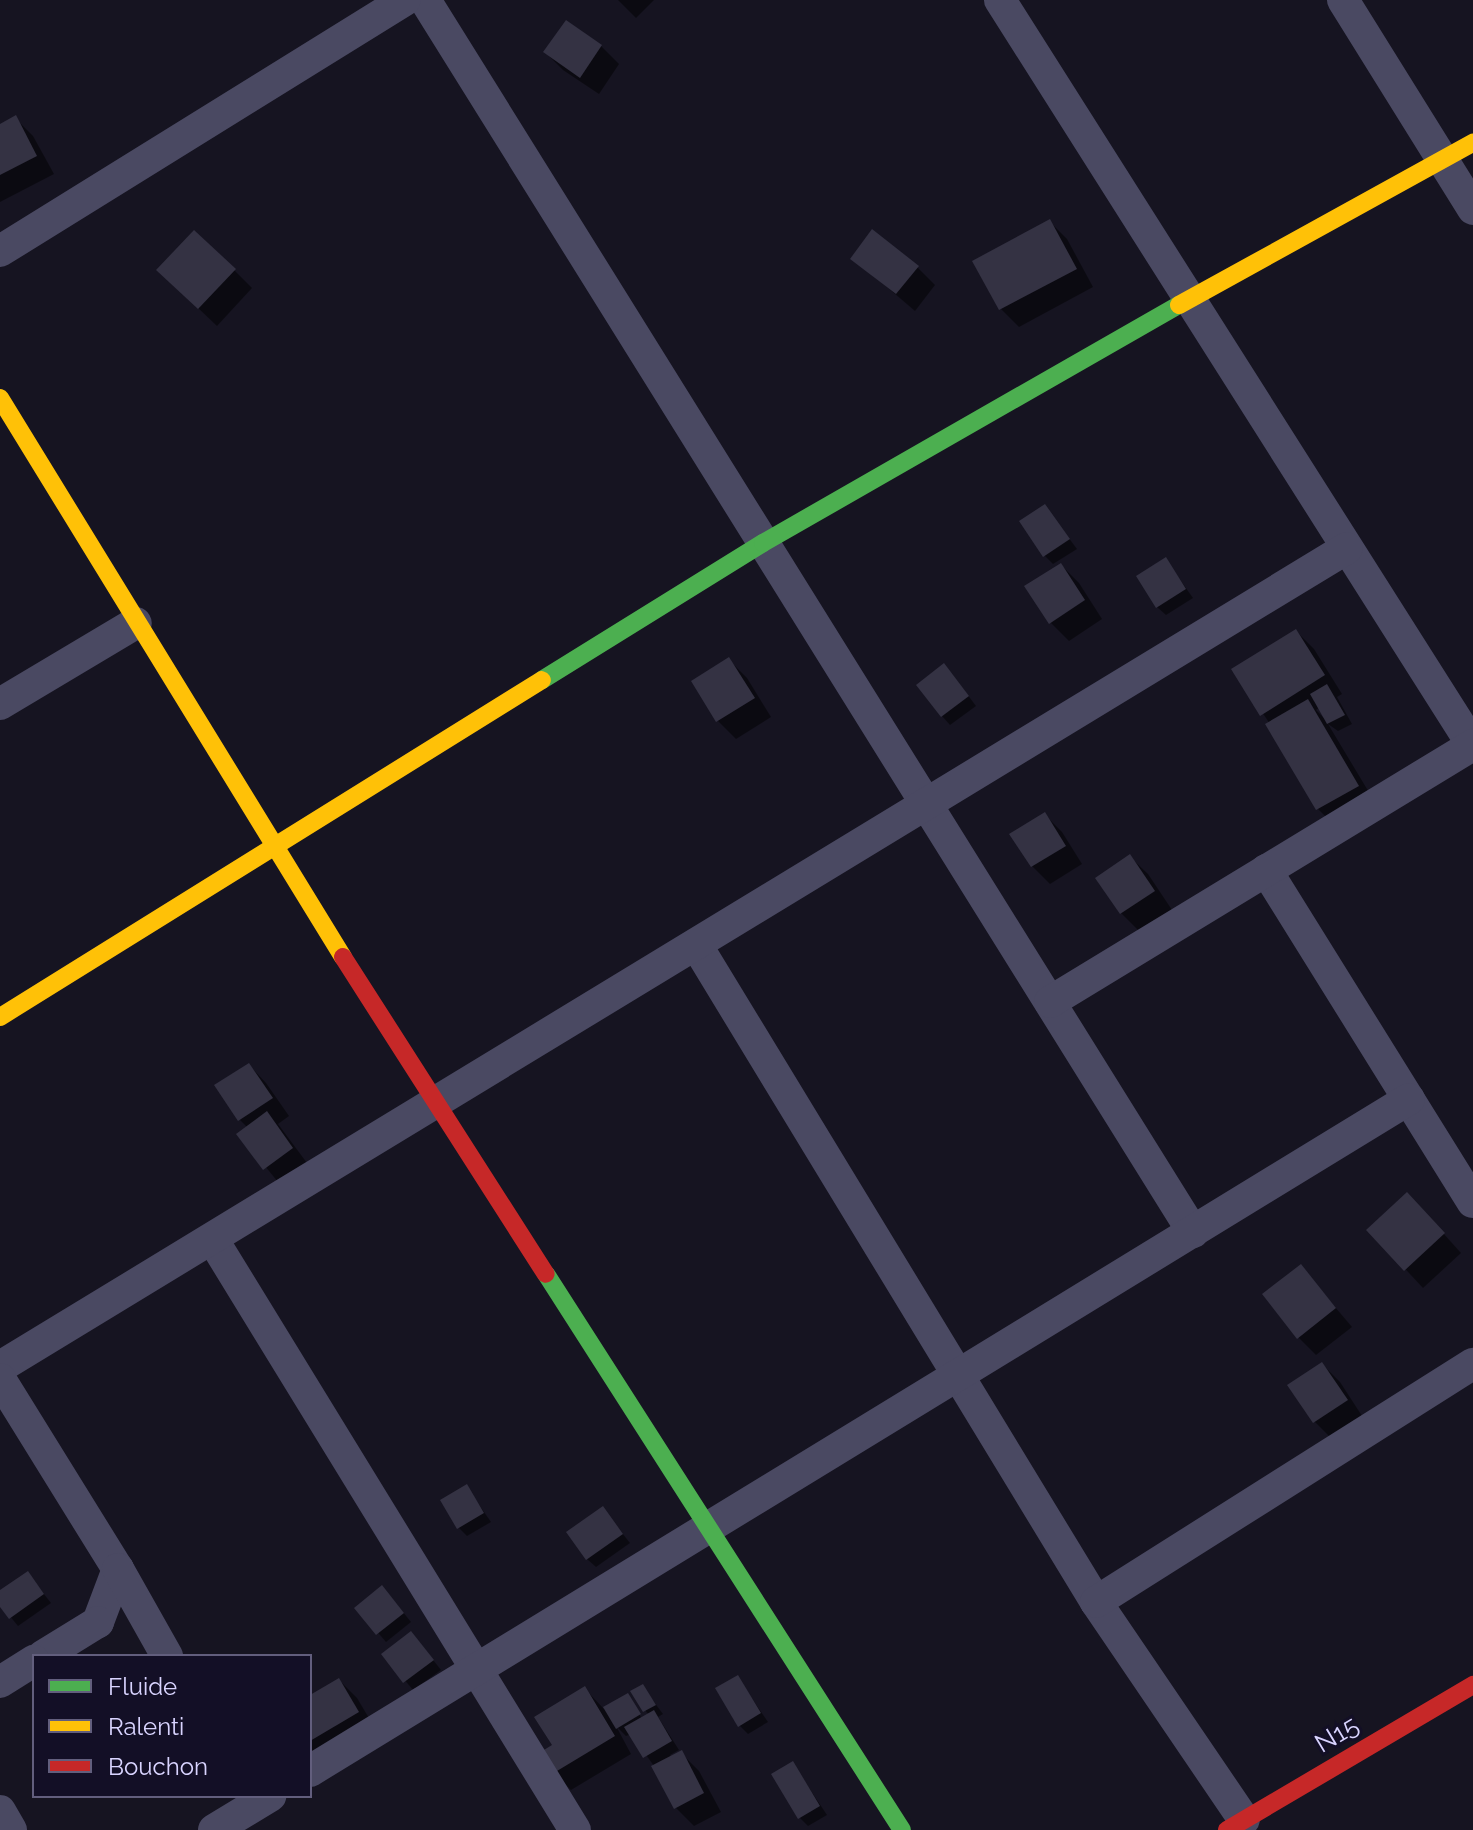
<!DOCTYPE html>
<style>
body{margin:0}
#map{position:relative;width:1473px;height:1830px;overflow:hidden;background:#161421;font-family:Raleway,sans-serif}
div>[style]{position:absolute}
.shadow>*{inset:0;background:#0007}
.building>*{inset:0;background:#343243}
.street>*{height:32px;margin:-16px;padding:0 16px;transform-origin:16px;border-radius:16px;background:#4a4962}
.fast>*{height:18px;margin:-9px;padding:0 9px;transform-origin:9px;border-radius:9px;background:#4caf50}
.slow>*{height:18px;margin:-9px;padding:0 9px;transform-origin:9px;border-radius:9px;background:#ffc107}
.jam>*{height:18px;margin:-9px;padding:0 9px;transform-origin:9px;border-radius:9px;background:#c62828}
span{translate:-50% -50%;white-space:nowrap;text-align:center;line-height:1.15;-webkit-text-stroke:6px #130f26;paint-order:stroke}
.street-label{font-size:26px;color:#d9d4ff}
.legend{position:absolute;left:32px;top:1654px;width:280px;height:144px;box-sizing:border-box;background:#130f26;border:2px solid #625e7d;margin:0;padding:10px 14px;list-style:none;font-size:24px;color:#d9d4ff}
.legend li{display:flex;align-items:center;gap:16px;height:40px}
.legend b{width:40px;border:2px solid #625e7d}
</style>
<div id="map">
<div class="shadow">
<i style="clip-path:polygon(618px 0,654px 0,636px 18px)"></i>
<i style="clip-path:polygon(601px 46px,619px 64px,599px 94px,563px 70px,545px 52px)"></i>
<i style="clip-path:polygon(15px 118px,33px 136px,54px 174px,0 202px,0 126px)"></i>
<i style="clip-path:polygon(1049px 221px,1067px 239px,1093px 287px,1019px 327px,1001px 309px)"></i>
<i style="clip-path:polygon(853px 258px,917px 267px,935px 285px,915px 311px)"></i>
<i style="clip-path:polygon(234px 270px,252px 288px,217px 326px,177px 288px)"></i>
<i style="clip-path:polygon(1045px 506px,1077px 549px,1053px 564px,1045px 556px)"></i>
<i style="clip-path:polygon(1166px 560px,1193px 598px,1166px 615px,1157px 607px)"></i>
<i style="clip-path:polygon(1061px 565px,1079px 583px,1102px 619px,1069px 641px,1051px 623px)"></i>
<i style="clip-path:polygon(evenodd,1296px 631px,1314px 649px,1342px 694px,1337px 697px,1352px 724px,1338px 731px,1328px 724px,1376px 804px,1336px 827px,1318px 809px,1270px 724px,1234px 670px,1296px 631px,1320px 707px,1326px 720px,1316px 710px,1320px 707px)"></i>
<i style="clip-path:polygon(729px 660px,747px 678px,771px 717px,736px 739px,718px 721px,693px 681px)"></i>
<i style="clip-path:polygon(952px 674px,976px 706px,950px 725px,942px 716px)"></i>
<i style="clip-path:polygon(1044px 814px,1062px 832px,1082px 864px,1050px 884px,1032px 866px)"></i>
<i style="clip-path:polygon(1130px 857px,1148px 874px,1172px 910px,1139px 931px,1121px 913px)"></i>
<i style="clip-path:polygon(249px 1065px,266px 1083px,289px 1116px,278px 1124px,310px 1167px,282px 1187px,239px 1134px,248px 1128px,240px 1120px)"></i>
<i style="clip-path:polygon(1425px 1213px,1461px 1253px,1423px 1288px,1369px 1230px)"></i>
<i style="clip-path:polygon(1301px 1267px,1352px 1327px,1316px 1355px,1298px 1337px)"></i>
<i style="clip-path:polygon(1322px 1364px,1340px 1382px,1364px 1419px,1333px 1440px,1315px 1422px,1290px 1385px)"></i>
<i style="clip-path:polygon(466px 1486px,491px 1522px,467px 1536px,459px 1528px)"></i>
<i style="clip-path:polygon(603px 1509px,630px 1543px,596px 1567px,587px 1559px)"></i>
<i style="clip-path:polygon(28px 1574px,51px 1603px,18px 1626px,0 1604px,0 1593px)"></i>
<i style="clip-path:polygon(390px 1596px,411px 1622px,386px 1642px,357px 1608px)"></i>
<i style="clip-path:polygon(419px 1642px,441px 1670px,413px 1690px,383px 1654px)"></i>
<i style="clip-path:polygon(738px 1678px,768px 1722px,748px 1734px,739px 1725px)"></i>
<i style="clip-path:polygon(339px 1680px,357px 1698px,376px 1730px,321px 1763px,310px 1751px,310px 1698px)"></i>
<i style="clip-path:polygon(642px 1686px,663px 1714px,658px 1717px,679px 1750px,670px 1755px,672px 1758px,681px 1753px,699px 1771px,721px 1812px,694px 1826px,676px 1808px,654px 1766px,631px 1734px,626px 1736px,616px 1726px,631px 1754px,571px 1790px,553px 1772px,554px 1746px,585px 1689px,604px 1709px,628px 1695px,645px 1724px,649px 1715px,644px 1709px)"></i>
<i style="clip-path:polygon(793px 1764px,827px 1815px,808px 1826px,800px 1818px)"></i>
</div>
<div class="building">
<i style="clip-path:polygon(566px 20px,602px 45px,580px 78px,543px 52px)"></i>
<i style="clip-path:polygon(16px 115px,37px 156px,0 175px,0 124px)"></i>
<i style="clip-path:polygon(1050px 219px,1077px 269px,999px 310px,972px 261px)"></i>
<i style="clip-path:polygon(872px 229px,919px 266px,896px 294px,850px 259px)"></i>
<i style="clip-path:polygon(194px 230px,236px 269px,198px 309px,156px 270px)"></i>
<i style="clip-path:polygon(1045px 504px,1070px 539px,1043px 557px,1019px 521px)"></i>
<i style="clip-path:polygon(1166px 557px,1186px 589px,1156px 608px,1136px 576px)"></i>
<i style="clip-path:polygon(1061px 563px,1085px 600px,1049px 624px,1024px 586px)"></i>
<i style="clip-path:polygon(1296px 629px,1325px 675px,1260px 716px,1231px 669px)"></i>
<i style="clip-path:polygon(729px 657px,755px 698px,716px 722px,691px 681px)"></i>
<i style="clip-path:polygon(944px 663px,969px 696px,941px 717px,916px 685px)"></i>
<i style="clip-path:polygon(1327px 684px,1345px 715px,1327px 724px,1310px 694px)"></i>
<i style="clip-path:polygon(1308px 699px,1359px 786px,1316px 810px,1265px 724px)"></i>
<i style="clip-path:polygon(1045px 812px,1066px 846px,1031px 867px,1009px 834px)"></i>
<i style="clip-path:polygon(1130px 854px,1155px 891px,1120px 914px,1095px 878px)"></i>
<i style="clip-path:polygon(249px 1063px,273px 1098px,238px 1121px,214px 1085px)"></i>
<i style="clip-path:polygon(267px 1111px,293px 1148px,263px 1170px,236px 1134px)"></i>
<i style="clip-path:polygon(1407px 1192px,1445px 1233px,1404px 1271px,1366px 1230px)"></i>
<i style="clip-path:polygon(1301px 1264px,1336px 1308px,1297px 1339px,1262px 1294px)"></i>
<i style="clip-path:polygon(1322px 1362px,1348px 1400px,1313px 1423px,1287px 1385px)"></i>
<i style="clip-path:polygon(467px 1484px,484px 1513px,457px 1529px,440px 1500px)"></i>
<i style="clip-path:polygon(603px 1506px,623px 1534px,586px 1560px,566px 1532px)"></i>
<i style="clip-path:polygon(28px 1571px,44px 1594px,9px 1619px,0 1607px,0 1590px)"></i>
<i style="clip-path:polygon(382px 1585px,404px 1613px,376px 1635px,354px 1608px)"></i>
<i style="clip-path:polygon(411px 1631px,434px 1660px,403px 1683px,381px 1654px)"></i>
<i style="clip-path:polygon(738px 1675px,761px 1713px,738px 1727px,715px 1688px)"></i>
<i style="clip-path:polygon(339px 1678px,359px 1712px,310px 1741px,310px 1695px)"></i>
<i style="clip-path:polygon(643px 1684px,656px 1705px,643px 1712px,630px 1691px)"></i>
<i style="clip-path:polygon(585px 1686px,615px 1736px,552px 1774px,539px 1753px,552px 1745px,534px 1717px)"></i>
<i style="clip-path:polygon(628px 1693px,641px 1714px,616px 1729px,603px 1707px)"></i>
<i style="clip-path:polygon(654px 1710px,672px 1741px,643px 1758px,624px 1727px)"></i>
<i style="clip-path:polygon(682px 1750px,704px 1793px,674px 1809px,651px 1766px)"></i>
<i style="clip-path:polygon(793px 1761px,820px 1806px,798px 1819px,771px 1774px)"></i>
</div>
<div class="street">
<i style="left:425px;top:0;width:1452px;rotate:58.06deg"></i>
<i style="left:1000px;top:0;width:883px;rotate:57.62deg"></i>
<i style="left:1343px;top:0;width:246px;rotate:58.1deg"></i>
<i style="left:0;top:251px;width:476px;rotate:-31.8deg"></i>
<i style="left:0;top:704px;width:158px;rotate:-30.8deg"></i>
<i style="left:1266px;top:870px;width:391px;rotate:58.1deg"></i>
<i style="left:697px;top:946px;width:768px;rotate:58.69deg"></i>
<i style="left:1096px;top:1602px;width:263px;rotate:55.8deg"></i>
<i style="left:1050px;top:1002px;width:495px;rotate:-31.3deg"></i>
<i style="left:213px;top:1240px;width:692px;rotate:58.47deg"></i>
<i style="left:0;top:1367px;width:1576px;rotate:-31.3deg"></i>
<i style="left:0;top:1379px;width:224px;rotate:58.2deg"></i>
<i style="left:118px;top:1569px;width:57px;rotate:110.7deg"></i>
<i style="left:98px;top:1622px;width:65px;rotate:148.3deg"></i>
<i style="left:118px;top:1569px;width:100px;rotate:60.6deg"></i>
<i style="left:1096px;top:1602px;width:446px;rotate:-32.3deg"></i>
<i style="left:0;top:1682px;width:40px;rotate:-32deg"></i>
<i style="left:310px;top:1771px;width:1288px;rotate:-31.44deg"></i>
<i style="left:0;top:1811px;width:22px;rotate:60deg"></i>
<i style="left:214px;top:1830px;width:66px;rotate:-31.3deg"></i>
</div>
<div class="fast">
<i style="left:542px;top:680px;width:260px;rotate:-31.8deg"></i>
<i style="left:763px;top:543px;width:479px;rotate:-29.8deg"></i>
<i style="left:546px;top:1274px;width:660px;rotate:57.37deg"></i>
</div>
<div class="slow">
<i style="left:1179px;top:305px;width:336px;rotate:-28.9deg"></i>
<i style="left:0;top:398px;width:656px;rotate:58.47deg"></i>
<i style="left:0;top:1017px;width:638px;rotate:-31.87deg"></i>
</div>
<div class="jam">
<i style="left:343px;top:957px;width:376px;rotate:57.4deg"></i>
<i style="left:1227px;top:1830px;width:286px;rotate:-30.5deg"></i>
</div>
<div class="street-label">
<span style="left:1337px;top:1735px;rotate:-31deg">N15</span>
</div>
<ul class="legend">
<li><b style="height:10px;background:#4caf50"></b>Fluide</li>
<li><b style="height:10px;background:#ffc107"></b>Ralenti</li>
<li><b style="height:10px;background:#c62828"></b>Bouchon</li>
</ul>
</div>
